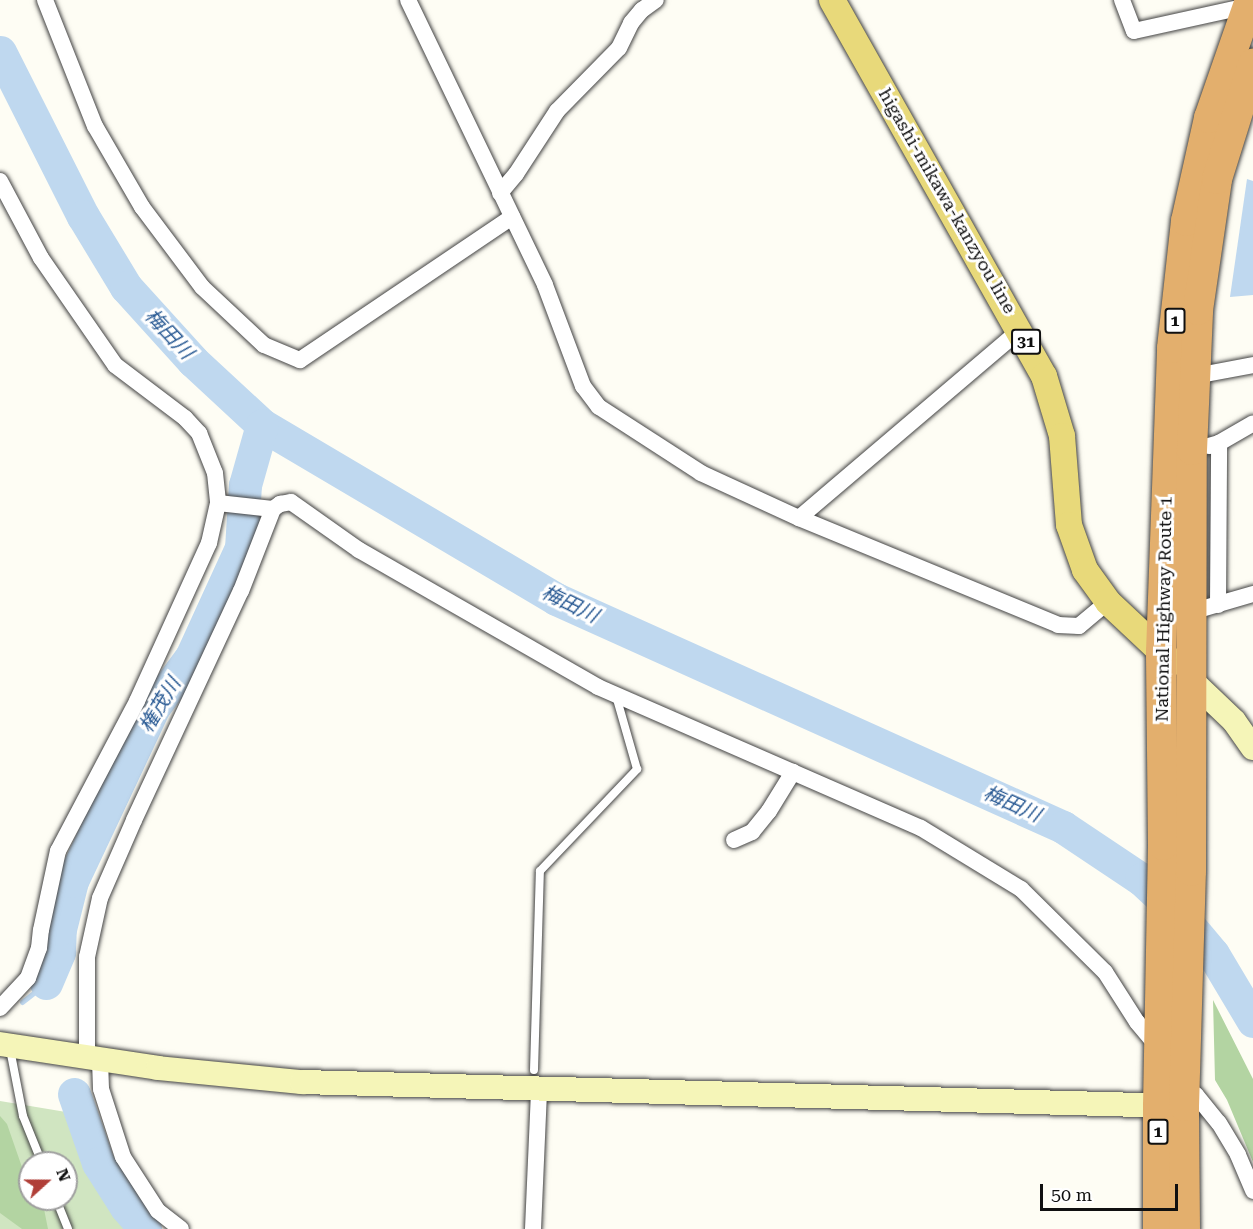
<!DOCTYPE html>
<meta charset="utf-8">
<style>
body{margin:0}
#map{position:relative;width:1253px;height:1229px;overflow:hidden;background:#fefdf4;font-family:"Roboto Serif","Noto Sans JP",serif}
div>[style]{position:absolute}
.green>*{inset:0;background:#d0e5c1}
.forest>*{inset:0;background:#b3d4a2}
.water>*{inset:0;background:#bfd8ef}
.stream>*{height:5px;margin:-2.5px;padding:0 2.5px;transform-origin:2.5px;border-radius:2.5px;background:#bfd8ef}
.river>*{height:33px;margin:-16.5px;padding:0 16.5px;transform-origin:16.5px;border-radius:16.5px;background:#bfd8ef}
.roads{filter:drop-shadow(0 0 2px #434343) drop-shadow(0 0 2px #434343)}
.lane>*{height:8px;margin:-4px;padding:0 4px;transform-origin:4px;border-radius:4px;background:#fff}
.street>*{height:16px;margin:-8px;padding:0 8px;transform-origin:8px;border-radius:8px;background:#fff}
.secondary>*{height:24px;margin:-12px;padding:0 12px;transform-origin:12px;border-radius:12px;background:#f5f5b8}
.primary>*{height:26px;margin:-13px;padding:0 13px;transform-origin:13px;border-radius:13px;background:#e8d97a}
.highway>*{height:30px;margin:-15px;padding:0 15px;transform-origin:15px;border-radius:15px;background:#e3af6d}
span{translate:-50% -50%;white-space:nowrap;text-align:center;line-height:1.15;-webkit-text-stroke:6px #fff;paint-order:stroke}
.shield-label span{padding:2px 4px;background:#fff;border:2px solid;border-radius:4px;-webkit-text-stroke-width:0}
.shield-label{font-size:16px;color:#101010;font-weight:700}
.street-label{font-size:18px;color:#101010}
.water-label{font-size:20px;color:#285993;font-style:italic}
.north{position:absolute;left:18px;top:1151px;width:60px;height:60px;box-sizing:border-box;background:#fff;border:2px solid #9f9f9f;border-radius:50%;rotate:69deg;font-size:16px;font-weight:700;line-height:24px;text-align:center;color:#101010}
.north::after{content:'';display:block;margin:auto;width:21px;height:27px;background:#b03f38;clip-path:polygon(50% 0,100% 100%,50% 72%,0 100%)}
.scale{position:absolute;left:1040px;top:1184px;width:138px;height:27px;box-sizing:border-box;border:3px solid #101010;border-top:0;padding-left:8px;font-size:18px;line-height:21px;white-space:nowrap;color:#101010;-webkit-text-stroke:4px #fff;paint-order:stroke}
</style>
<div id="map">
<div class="green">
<i style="clip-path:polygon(evenodd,0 1101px,66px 1112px,88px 1172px,108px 1204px,129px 1229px,0 1229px,0 1101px,30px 1163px,66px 1163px,66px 1199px,30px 1199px,30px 1163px)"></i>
</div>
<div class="forest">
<i style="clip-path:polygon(1213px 1000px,1253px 1079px,1253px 1162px,1227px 1100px,1215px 1080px)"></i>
<i style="clip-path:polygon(0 1116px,7px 1124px,24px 1173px,30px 1180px,30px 1199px,42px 1199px,48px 1229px,22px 1229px,0 1213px)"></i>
</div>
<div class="water">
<i style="clip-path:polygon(1247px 179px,1253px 181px,1253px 295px,1230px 297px)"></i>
</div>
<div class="stream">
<i style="left:22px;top:1002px;width:31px;rotate:-38deg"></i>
</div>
<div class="river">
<i style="left:0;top:52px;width:184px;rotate:63.2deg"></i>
<i style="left:83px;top:216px;width:83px;rotate:58.8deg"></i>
<i style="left:126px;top:287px;width:100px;rotate:47.8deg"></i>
<i style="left:193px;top:361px;width:94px;rotate:42.8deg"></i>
<i style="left:262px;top:425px;width:342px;rotate:30.6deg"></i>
<i style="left:556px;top:599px;width:556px;rotate:24.21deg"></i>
<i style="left:1063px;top:827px;width:94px;rotate:33.7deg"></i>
<i style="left:1141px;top:879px;width:56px;rotate:42.8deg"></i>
<i style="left:1182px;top:917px;width:48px;rotate:50deg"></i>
<i style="left:1213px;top:954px;width:78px;rotate:59.2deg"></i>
<i style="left:46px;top:983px;width:34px;rotate:-67deg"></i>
<i style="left:59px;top:952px;width:23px;rotate:-88deg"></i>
<i style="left:60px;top:929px;width:49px;rotate:-76deg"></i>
<i style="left:72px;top:881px;width:192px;rotate:-64.8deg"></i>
<i style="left:154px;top:707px;width:62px;rotate:-53.5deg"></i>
<i style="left:191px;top:657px;width:120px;rotate:-65.4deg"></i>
<i style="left:241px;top:548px;width:63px;rotate:-86.4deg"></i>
<i style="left:245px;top:485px;width:62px;rotate:-74.2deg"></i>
<i style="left:74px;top:1094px;width:73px;rotate:70.8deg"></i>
<i style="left:98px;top:1163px;width:52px;rotate:57.5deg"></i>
<i style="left:126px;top:1207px;width:29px;rotate:49deg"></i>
</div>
<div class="roads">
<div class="lane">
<i style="left:10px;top:1049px;width:68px;rotate:79deg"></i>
<i style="left:23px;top:1116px;width:51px;rotate:68deg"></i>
<i style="left:534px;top:1070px;width:199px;rotate:-88.3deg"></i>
<i style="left:540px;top:871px;width:141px;rotate:-46.4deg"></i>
<i style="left:637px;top:769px;width:76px;rotate:-106deg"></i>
<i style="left:56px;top:1199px;width:32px;rotate:68deg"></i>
</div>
<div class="street">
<i style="left:45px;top:0;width:136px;rotate:68.4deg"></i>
<i style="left:95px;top:126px;width:94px;rotate:59.9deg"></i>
<i style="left:142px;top:207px;width:100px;rotate:53.1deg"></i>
<i style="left:202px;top:287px;width:85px;rotate:43.1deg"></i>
<i style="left:264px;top:345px;width:39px;rotate:23deg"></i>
<i style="left:300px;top:360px;width:256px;rotate:-34deg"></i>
<i style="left:408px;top:0;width:316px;rotate:64.3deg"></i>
<i style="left:545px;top:285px;width:108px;rotate:69.4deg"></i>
<i style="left:583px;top:386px;width:26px;rotate:53deg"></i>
<i style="left:599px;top:407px;width:121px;rotate:32.9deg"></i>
<i style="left:701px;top:473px;width:108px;rotate:24.7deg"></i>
<i style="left:799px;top:518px;width:280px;rotate:22.4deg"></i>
<i style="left:1058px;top:625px;width:21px;rotate:3deg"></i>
<i style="left:1079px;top:626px;width:38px;rotate:-40deg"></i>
<i style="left:1122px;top:0;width:33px;rotate:69deg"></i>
<i style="left:1134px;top:31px;width:121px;rotate:-12.4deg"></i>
<i style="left:0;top:181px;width:87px;rotate:62deg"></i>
<i style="left:41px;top:258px;width:130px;rotate:55.3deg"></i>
<i style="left:115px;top:365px;width:88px;rotate:37.1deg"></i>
<i style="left:185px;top:418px;width:21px;rotate:47deg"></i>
<i style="left:199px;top:433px;width:43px;rotate:68.2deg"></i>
<i style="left:215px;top:473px;width:30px;rotate:84deg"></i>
<i style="left:218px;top:503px;width:55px;rotate:6.2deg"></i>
<i style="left:273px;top:509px;width:9px;rotate:-36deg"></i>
<i style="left:280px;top:504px;width:11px;rotate:-10deg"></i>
<i style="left:291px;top:502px;width:83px;rotate:35.2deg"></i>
<i style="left:359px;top:550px;width:275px;rotate:29.8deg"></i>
<i style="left:598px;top:687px;width:352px;rotate:23.6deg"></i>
<i style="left:921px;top:828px;width:117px;rotate:31.4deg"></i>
<i style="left:1021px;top:889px;width:118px;rotate:44.7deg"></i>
<i style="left:1105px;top:972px;width:59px;rotate:57.4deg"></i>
<i style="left:1137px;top:1022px;width:33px;rotate:50deg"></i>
<i style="left:500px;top:193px;width:25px;rotate:-50deg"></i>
<i style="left:516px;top:174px;width:75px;rotate:-56.9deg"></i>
<i style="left:557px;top:111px;width:88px;rotate:-45.5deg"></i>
<i style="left:619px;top:48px;width:28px;rotate:-64deg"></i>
<i style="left:631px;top:23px;width:17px;rotate:-50deg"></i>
<i style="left:642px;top:10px;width:17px;rotate:-36deg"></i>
<i style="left:1195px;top:376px;width:59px;rotate:-10.7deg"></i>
<i style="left:1209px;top:446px;width:10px;rotate:-17deg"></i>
<i style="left:1219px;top:443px;width:39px;rotate:-30deg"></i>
<i style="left:799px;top:518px;width:290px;rotate:-40.4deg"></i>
<i style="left:1218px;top:605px;width:162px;rotate:-89.6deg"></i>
<i style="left:1191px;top:612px;width:65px;rotate:-16.2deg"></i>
<i style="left:734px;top:840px;width:20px;rotate:-24deg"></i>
<i style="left:752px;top:832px;width:27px;rotate:-51deg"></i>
<i style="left:769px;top:811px;width:46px;rotate:-58.4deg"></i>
<i style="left:0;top:1008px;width:41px;rotate:-47deg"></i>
<i style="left:28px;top:978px;width:32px;rotate:-70deg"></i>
<i style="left:39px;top:948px;width:18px;rotate:-84deg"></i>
<i style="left:41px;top:930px;width:81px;rotate:-77.9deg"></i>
<i style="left:58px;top:851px;width:170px;rotate:-62.2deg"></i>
<i style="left:137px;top:701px;width:174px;rotate:-65.5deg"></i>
<i style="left:209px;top:543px;width:41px;rotate:-77.3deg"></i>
<i style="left:87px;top:1058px;width:101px;rotate:-90deg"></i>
<i style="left:87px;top:957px;width:60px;rotate:-77.6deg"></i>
<i style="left:100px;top:898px;width:85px;rotate:-66.4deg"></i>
<i style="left:134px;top:820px;width:253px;rotate:-65deg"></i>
<i style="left:241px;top:591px;width:88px;rotate:-68.7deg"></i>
<i style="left:100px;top:1060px;width:29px;rotate:88deg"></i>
<i style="left:101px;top:1089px;width:71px;rotate:72.1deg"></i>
<i style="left:123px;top:1157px;width:64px;rotate:57.1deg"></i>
<i style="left:158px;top:1211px;width:29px;rotate:38deg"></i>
<i style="left:1184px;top:1086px;width:15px;rotate:37deg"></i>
<i style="left:1196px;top:1095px;width:36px;rotate:51deg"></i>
<i style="left:1219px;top:1123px;width:37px;rotate:59deg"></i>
<i style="left:1238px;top:1155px;width:39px;rotate:67deg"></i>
<i style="left:533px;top:1229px;width:139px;rotate:-87.5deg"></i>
</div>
<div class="secondary">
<i style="left:1191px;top:680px;width:59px;rotate:43.6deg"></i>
<i style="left:1234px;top:721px;width:33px;rotate:55deg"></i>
<i style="left:0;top:1044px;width:160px;rotate:8.6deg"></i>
<i style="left:158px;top:1068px;width:145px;rotate:5.6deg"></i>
<i style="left:302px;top:1082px;width:873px;rotate:1.57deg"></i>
</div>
<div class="primary">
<i style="left:832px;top:0;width:432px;rotate:60.6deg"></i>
<i style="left:1044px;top:376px;width:63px;rotate:73.3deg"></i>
<i style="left:1062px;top:436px;width:89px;rotate:85.5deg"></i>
<i style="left:1069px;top:525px;width:48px;rotate:70.4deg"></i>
<i style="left:1085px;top:570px;width:39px;rotate:54deg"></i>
<i style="left:1108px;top:602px;width:88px;rotate:43.2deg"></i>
</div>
<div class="highway">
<i style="left:1158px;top:1229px;width:123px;rotate:-90deg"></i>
<i style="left:1158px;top:1106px;width:261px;rotate:-88.9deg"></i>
<i style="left:1163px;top:845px;width:193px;rotate:-90.6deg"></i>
<i style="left:1161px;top:652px;width:304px;rotate:-87.9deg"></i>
<i style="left:1172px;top:348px;width:128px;rotate:-83.7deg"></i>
<i style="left:1186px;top:221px;width:106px;rotate:-77.4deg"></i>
<i style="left:1209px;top:118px;width:125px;rotate:-70.8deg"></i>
<i style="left:1185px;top:1229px;width:123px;rotate:-90.5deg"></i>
<i style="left:1184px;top:1106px;width:235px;rotate:-88.3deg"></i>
<i style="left:1191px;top:871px;width:421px;rotate:-89.9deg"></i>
<i style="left:1192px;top:450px;width:140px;rotate:-87.5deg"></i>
<i style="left:1198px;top:310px;width:132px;rotate:-81.7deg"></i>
<i style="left:1217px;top:179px;width:121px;rotate:-72.6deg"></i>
</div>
</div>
<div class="shield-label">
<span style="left:1175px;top:321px">1</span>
<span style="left:1026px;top:342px">31</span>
<span style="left:1158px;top:1132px">1</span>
</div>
<div class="street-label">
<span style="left:947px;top:201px;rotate:60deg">higashi-mikawa-kanzyou line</span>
<span style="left:1164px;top:609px;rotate:-89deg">National Highway Route 1</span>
</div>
<div class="water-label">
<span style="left:169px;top:334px;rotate:47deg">梅田川</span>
<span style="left:570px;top:604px;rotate:26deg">梅田川</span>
<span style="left:160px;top:705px;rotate:-59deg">権茂川</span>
<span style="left:1012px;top:804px;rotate:24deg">梅田川</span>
</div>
<div class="north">N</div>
<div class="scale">50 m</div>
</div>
